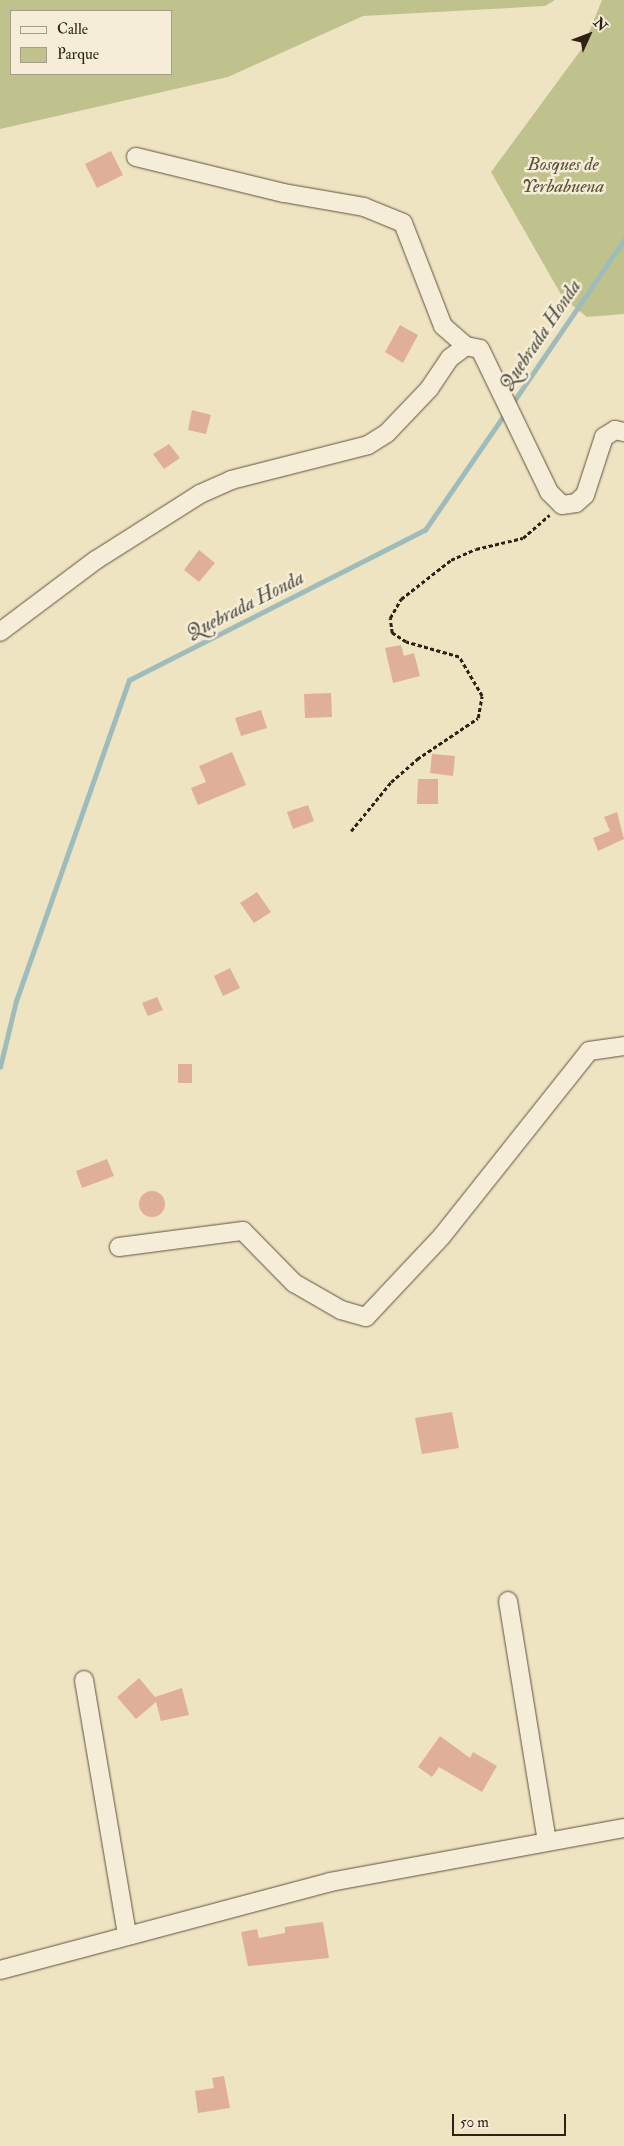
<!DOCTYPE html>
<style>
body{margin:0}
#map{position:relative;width:624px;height:2146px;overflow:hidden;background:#efe4c1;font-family:"IM FELL Double Pica",serif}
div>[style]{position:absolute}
.green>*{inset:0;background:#c0c28e}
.stream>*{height:4.5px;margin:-2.25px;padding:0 2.25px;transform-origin:2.25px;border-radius:2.25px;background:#9fbcbd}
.building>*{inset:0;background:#e0af99}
.round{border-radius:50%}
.path>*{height:2.5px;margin-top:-1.25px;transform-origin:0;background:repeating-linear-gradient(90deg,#2f2215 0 4px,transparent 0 6.5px)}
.roads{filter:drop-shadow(0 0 1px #5f5240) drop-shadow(0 0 1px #5f5240)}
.minor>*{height:18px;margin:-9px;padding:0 9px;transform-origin:9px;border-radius:9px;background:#f5edd7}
span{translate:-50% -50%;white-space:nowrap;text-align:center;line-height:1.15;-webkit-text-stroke:5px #f5edd7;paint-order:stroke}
.park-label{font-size:19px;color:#5a5239;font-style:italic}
.water-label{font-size:20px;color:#515047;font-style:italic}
.legend{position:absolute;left:10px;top:10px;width:162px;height:65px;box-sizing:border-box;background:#f5edd7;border:1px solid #a69c89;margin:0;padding:6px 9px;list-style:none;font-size:15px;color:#2f2215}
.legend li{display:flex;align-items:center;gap:10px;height:25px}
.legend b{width:25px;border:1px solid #a69c89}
.north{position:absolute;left:564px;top:10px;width:50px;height:50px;-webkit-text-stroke:4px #f5edd7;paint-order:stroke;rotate:47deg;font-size:14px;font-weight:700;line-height:20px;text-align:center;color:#2f2215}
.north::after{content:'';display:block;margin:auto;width:18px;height:22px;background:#2f2215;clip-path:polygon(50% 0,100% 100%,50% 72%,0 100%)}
.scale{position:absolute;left:452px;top:2114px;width:114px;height:22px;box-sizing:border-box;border:2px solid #2f2215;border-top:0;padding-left:6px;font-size:15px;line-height:18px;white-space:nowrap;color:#2f2215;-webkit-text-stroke:4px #f5edd7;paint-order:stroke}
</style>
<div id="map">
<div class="green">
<i style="clip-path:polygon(evenodd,0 0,555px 0,545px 6px,363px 16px,228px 77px,0 129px,0 0,171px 11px,171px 74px,11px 74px,11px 11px,171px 11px)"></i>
<i style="clip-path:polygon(602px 0,624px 0,624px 314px,587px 317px,563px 298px,491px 172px,583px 47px)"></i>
</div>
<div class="stream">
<i style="left:512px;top:404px;width:199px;rotate:-55.7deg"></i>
<i style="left:0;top:1067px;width:68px;rotate:-76.4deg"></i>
<i style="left:16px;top:1001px;width:340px;rotate:-70.6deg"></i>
<i style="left:129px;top:680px;width:332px;rotate:-26.9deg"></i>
<i style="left:425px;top:530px;width:143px;rotate:-55.5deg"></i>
</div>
<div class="building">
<i style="clip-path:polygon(111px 151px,123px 175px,97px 188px,85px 164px)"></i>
<i style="clip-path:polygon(400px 325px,418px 335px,403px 363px,385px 352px)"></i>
<i style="clip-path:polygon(192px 410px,211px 415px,206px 434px,188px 430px)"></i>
<i style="clip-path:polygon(169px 444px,180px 458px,164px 469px,153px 454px)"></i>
<i style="clip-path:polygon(199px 550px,215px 563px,199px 582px,184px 570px)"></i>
<i style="clip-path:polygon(401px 645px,404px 656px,414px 653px,420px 676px,393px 683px,385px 648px)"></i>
<i style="clip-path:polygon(331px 693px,332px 717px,305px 718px,304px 694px)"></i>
<i style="clip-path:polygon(261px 710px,267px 728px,241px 736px,235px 718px)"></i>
<i style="clip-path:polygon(232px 752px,246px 785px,198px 805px,191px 788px,206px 782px,199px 766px)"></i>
<i style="clip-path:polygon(432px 754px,455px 756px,453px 776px,430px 773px)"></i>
<i style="clip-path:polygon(418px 779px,438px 779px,438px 804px,417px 804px)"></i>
<i style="clip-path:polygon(308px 805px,314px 821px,293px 829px,287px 812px)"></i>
<i style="clip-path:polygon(617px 812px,624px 839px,598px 851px,593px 838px,610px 831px,604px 817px)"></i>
<i style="clip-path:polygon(257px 892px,271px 912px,254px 923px,240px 903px)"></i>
<i style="clip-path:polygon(230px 968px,240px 988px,223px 996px,214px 976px)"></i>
<i style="clip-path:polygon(157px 997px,163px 1010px,148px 1016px,142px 1003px)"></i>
<i style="clip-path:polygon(178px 1064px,192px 1064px,192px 1083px,178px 1083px)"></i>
<i style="clip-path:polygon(107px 1159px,114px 1176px,82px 1188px,76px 1171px)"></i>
<i class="round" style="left:139px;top:1191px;width:26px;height:26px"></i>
<i style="clip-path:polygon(452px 1412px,459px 1448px,422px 1454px,415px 1418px)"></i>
<i style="clip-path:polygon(139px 1678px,155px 1697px,182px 1688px,189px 1715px,161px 1721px,156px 1702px,136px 1719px,117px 1697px)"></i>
<i style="clip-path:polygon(440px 1736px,470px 1758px,473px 1752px,497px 1766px,482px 1792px,439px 1767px,432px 1777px,418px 1767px)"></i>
<i style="clip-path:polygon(323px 1922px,329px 1958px,248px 1966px,241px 1932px,257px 1929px,259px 1938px,285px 1933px,285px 1927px)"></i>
<i style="clip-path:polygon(224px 2076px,230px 2108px,198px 2113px,195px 2091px,214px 2088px,212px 2078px)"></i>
</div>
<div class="path">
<i style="left:351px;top:831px;width:63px;rotate:-50.8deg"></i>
<i style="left:391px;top:782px;width:35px;rotate:-41deg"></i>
<i style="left:417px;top:759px;width:73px;rotate:-33.9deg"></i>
<i style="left:478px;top:718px;width:22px;rotate:-80deg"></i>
<i style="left:482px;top:696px;width:45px;rotate:-120.5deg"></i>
<i style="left:459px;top:657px;width:55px;rotate:-164.2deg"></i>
<i style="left:406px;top:642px;width:17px;rotate:-147deg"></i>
<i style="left:392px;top:633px;width:15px;rotate:-98deg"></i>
<i style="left:390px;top:618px;width:22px;rotate:-60deg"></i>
<i style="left:401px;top:599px;width:63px;rotate:-38deg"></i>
<i style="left:451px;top:560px;width:27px;rotate:-24deg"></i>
<i style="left:476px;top:549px;width:48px;rotate:-13.2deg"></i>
<i style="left:523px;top:538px;width:35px;rotate:-41deg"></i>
</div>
<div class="roads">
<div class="minor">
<i style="left:136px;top:157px;width:152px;rotate:13.7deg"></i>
<i style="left:284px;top:193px;width:81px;rotate:9.9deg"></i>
<i style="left:364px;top:207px;width:42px;rotate:22.3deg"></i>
<i style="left:403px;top:223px;width:110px;rotate:68.8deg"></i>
<i style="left:443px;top:326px;width:30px;rotate:41deg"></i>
<i style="left:0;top:632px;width:120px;rotate:-36.9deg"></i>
<i style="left:96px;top:560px;width:123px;rotate:-32.4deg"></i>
<i style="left:200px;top:494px;width:34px;rotate:-24deg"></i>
<i style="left:231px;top:480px;width:141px;rotate:-14.3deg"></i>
<i style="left:368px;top:445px;width:22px;rotate:-32deg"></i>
<i style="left:387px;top:433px;width:61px;rotate:-46.3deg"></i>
<i style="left:429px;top:389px;width:37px;rotate:-56deg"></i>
<i style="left:450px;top:358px;width:20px;rotate:-37deg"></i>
<i style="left:466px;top:346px;width:14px;rotate:12deg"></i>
<i style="left:480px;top:349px;width:159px;rotate:64.2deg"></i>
<i style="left:549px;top:492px;width:18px;rotate:45deg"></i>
<i style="left:562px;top:505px;width:14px;rotate:-8deg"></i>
<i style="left:576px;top:503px;width:12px;rotate:-42deg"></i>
<i style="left:585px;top:495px;width:61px;rotate:-71.9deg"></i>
<i style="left:604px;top:437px;width:13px;rotate:-32deg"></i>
<i style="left:615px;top:430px;width:9px;rotate:13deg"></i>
<i style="left:119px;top:1247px;width:125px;rotate:-7.4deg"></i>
<i style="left:243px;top:1231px;width:73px;rotate:45.6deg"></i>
<i style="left:294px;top:1283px;width:54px;rotate:29.9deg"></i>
<i style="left:341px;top:1310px;width:26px;rotate:16deg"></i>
<i style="left:366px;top:1317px;width:111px;rotate:-46.8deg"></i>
<i style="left:442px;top:1236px;width:236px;rotate:-51.5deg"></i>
<i style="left:589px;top:1051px;width:35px;rotate:-8deg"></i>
<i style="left:508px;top:1601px;width:243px;rotate:80.8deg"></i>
<i style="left:84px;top:1680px;width:259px;rotate:80.4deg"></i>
<i style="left:0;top:1970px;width:342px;rotate:-14.9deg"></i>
<i style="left:330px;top:1882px;width:299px;rotate:-10.4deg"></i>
</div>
</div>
<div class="park-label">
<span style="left:563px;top:176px">Bosques de<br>Yerbabuena</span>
</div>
<div class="water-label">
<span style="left:540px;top:335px;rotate:-56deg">Quebrada Honda</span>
<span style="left:245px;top:605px;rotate:-27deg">Quebrada Honda</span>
</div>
<ul class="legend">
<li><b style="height:6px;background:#f5edd7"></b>Calle</li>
<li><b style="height:14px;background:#c0c28e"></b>Parque</li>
</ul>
<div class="north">N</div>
<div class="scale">50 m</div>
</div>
